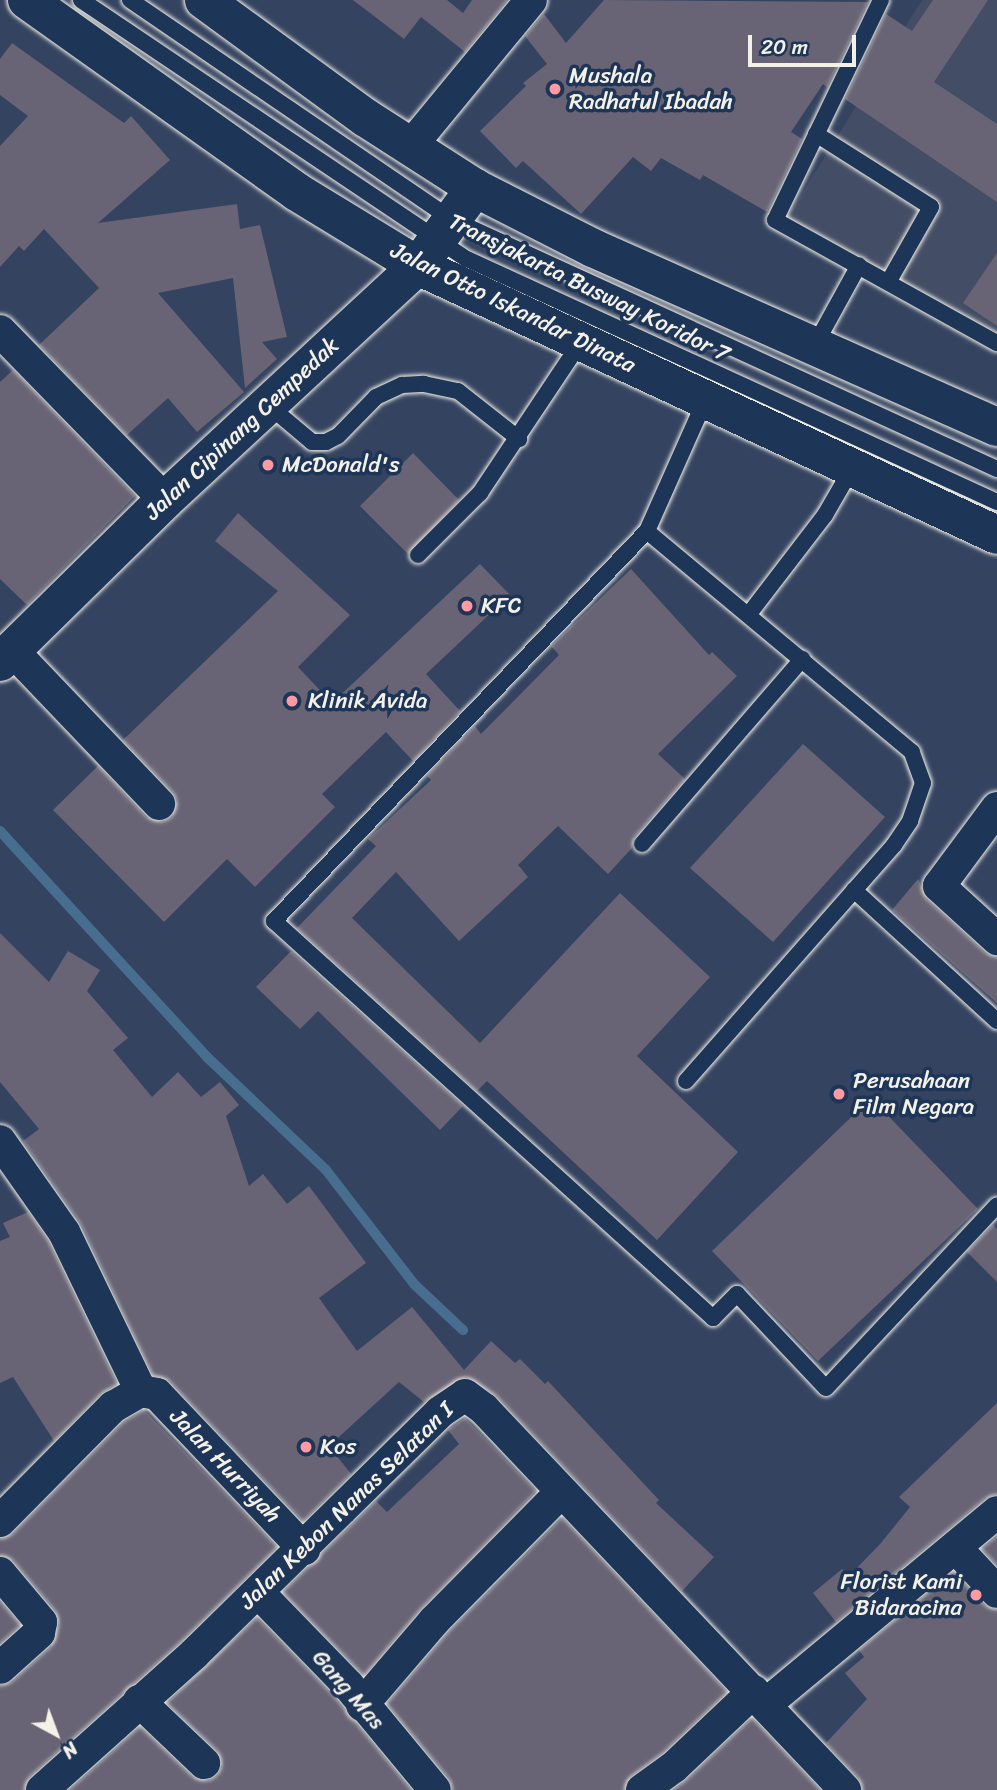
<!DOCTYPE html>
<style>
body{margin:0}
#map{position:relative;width:997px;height:1790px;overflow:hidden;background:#344360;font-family:Sriracha,sans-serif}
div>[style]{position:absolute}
.built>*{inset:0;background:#444d66}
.stream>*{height:10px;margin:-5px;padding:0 5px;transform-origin:5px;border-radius:5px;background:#476d8f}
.building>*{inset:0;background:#696475}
.roads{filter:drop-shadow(0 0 2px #f4f1e8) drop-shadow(0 0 2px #f4f1e8)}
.service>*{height:16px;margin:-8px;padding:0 8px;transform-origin:8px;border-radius:8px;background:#1d3557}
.minor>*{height:32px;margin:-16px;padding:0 16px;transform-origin:16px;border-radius:16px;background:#1d3557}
.tertiary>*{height:38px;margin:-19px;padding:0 19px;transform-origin:19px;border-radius:19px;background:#1d3557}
.primary>*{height:38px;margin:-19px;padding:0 19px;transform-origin:19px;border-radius:19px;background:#1d3557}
.dots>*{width:19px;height:19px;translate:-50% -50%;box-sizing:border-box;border:4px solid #1d3557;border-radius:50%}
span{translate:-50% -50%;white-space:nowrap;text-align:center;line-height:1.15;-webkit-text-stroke:7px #1d3557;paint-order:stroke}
.poi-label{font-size:23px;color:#f4f1e8}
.left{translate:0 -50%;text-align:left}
.right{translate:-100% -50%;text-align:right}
.street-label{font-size:23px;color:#f4f1e8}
.north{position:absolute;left:21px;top:1699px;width:70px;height:70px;-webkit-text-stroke:5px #1d3557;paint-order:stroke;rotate:139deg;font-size:19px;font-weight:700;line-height:28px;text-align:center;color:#f4f1e8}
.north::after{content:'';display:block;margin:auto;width:24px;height:32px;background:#f4f1e8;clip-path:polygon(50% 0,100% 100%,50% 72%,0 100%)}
.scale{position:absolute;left:748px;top:35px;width:108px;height:32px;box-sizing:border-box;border:4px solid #f4f1e8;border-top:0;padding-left:9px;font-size:21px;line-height:24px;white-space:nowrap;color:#f4f1e8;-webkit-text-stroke:5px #1d3557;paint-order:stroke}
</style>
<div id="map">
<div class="built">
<i style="clip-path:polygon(922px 0,997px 0,997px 352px,780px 229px)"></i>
</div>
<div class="stream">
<i style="left:0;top:831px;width:306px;rotate:47.5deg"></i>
<i style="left:207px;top:1057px;width:164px;rotate:43.5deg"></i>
<i style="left:326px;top:1170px;width:145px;rotate:52.3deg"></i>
<i style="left:415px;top:1285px;width:66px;rotate:43.2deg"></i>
</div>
<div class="building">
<i style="clip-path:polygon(353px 0,447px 0,463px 13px,472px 0,507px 0,465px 52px,421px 17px,404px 39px)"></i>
<i style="clip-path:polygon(604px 0,868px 2px,827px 87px,823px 84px,791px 132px,802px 139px,767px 212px,703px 175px,700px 180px,661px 158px,651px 171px,633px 157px,581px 214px,523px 161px,516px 168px,480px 131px,526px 86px,523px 83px,547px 64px,525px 36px,544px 14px,566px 43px)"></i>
<i style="clip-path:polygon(933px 0,988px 0,934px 82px,997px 124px,997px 202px,845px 99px,886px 14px,912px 31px)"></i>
<i style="clip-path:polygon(12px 43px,124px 123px,131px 116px,170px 160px,98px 223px,237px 204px,240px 229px,260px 225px,287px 337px,262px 342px,277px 359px,245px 388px,233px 278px,158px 293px,244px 392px,197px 432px,168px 398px,127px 435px,39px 345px,99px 288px,44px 229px,24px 251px,19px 246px,0 267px,0 146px,28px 116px,0 95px,0 59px)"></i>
<i style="clip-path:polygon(997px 253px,997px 326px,963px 303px)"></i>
<i style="clip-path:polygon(13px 370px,135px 496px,27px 605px,0 579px,0 382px)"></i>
<i style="clip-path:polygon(413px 453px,459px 500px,408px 554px,360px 506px)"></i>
<i style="clip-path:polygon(238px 513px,350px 615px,298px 667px,332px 703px,480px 564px,510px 595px,426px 674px,460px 711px,413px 761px,386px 732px,322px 794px,335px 807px,255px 887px,227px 859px,164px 922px,53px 810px,98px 766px,146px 817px,163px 822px,172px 817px,177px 800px,173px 792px,123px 740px,278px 591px,215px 541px)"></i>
<i style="clip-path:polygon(631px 569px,709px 655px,712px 652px,737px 676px,658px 754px,685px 779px,634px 837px,632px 848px,608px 874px,558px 826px,518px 865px,528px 877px,459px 941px,396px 872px,352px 918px,480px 1043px,620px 893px,710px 977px,637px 1056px,738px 1152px,657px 1240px,487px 1081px,477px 1091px,297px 928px,376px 846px,368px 839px,431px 780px,427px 776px,475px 726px,481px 734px,559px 655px,551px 646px)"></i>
<i style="clip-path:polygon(803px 744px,885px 817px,773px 942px,690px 868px)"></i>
<i style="clip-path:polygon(918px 879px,927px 900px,985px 953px,997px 957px,997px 1003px,892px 910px)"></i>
<i style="clip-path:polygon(0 933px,49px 982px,68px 951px,100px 970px,87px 991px,128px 1038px,113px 1050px,152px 1097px,178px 1072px,201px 1097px,220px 1082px,239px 1105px,226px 1116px,249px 1186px,263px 1174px,287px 1204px,309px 1186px,366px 1263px,319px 1298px,357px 1351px,412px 1307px,464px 1370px,491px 1341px,515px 1363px,520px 1359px,545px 1384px,548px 1381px,659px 1500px,656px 1503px,714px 1557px,682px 1591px,497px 1396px,466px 1377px,424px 1402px,399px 1382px,329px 1446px,351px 1474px,303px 1521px,170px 1381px,153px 1375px,81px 1224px,23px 1141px,39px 1129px,0 1082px)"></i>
<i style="clip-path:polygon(291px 951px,463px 1106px,440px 1130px,318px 1011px,300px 1029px,256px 987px)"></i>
<i style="clip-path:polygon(871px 1098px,978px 1209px,818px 1361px,712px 1251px)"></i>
<i style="clip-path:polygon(28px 1212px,48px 1241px,117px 1384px,100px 1394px,54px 1441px,13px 1377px,0 1383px,0 1241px,10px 1237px,3px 1223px)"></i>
<i style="clip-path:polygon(993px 1225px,997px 1229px,997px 1282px,967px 1252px)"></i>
<i style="clip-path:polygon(997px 1403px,997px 1494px,985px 1498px,836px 1622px,813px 1593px,842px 1569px,848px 1577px,881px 1543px,910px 1507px,899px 1497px)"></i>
<i style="clip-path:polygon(144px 1410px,277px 1547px,181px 1641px,30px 1776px,24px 1790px,0 1790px,0 1686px,12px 1682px,51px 1647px,59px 1625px,55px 1610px,14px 1561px,0 1555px,0 1539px,13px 1534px,124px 1422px)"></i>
<i style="clip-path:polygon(465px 1418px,536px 1491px,421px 1608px,364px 1675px,283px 1592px,376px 1501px,387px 1512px,459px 1444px,448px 1430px)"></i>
<i style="clip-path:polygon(562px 1518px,727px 1692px,662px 1753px,631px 1776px,624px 1790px,453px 1790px,449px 1778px,387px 1704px,448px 1633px)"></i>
<i style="clip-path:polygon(997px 1536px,997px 1565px,982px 1549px)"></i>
<i style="clip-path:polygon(953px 1572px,984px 1605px,997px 1610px,997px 1790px,863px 1790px,858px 1777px,826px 1743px,867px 1699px,845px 1673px,864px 1657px,859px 1650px)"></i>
<i style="clip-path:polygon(0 1602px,20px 1625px,0 1643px)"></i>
<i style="clip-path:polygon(257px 1618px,334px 1697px,411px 1790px,70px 1790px,140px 1727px,192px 1777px,208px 1781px,217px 1776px,222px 1767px,217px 1750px,167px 1703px)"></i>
<i style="clip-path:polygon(752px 1718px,820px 1790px,673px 1790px,687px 1780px)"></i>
</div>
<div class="roads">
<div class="service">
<i style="left:81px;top:0;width:465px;rotate:33.9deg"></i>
<i style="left:467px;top:259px;width:583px;rotate:24.63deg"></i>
<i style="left:130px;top:0;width:389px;rotate:34.3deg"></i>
<i style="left:451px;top:219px;width:601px;rotate:24.6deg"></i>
<i style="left:881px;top:0;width:244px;rotate:115.7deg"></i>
<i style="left:775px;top:220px;width:254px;rotate:29deg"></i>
<i style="left:816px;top:134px;width:136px;rotate:32.4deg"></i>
<i style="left:931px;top:207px;width:85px;rotate:119.6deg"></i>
<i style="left:815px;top:345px;width:91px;rotate:-61.2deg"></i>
<i style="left:268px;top:405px;width:57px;rotate:40.1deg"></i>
<i style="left:312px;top:442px;width:14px"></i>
<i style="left:326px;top:442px;width:13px;rotate:-27deg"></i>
<i style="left:338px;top:436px;width:54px;rotate:-45.7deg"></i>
<i style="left:376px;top:397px;width:29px;rotate:-25deg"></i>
<i style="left:402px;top:385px;width:22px;rotate:-3deg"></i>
<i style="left:424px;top:384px;width:35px;rotate:12deg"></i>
<i style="left:458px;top:391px;width:78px;rotate:38.2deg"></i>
<i style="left:647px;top:531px;width:142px;rotate:-66deg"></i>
<i style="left:418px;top:555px;width:88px;rotate:-45deg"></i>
<i style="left:480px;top:493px;width:180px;rotate:-56.3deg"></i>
<i style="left:749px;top:614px;width:125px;rotate:-52.5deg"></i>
<i style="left:825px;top:515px;width:52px;rotate:-60deg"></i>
<i style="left:642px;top:844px;width:245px;rotate:-49.1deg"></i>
<i style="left:854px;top:890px;width:194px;rotate:42.5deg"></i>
<i style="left:686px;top:1081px;width:315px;rotate:-48.6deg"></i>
<i style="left:894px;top:845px;width:29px;rotate:-56deg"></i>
<i style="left:910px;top:821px;width:40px;rotate:-71.1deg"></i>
<i style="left:923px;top:783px;width:33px;rotate:-110deg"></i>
<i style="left:912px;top:752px;width:345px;rotate:-140.2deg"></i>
<i style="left:647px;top:531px;width:540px;rotate:133.72deg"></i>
<i style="left:274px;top:921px;width:592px;rotate:42.12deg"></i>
<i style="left:713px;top:1318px;width:34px;rotate:-45deg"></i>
<i style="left:737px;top:1294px;width:129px;rotate:46.6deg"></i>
<i style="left:826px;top:1388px;width:250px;rotate:-46.9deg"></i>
</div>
<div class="minor">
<i style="left:410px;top:147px;width:190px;rotate:-50.5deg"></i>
<i style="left:0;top:331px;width:236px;rotate:45.7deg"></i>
<i style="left:12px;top:650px;width:213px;rotate:46.3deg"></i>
<i style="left:997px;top:808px;width:97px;rotate:126.6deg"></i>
<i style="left:939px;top:886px;width:79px;rotate:42.4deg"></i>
<i style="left:0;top:1141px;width:111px;rotate:54.9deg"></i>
<i style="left:64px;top:1232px;width:177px;rotate:64.2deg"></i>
<i style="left:141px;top:1391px;width:16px;rotate:11deg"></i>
<i style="left:157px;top:1394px;width:214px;rotate:46.5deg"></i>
<i style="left:0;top:1521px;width:161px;rotate:-45.3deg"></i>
<i style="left:113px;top:1407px;width:32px;rotate:-30deg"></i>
<i style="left:956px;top:1548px;width:60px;rotate:47deg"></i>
<i style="left:0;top:1573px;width:64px;rotate:50.1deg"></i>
<i style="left:41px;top:1622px;width:11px;rotate:100deg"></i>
<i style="left:39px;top:1633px;width:52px;rotate:138.1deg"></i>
<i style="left:258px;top:1592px;width:129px;rotate:45.9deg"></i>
<i style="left:348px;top:1685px;width:136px;rotate:50.4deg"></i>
<i style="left:139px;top:1701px;width:90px;rotate:43.6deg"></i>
<i style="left:766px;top:1704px;width:300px;rotate:-39.7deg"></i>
<i style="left:362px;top:1705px;width:111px;rotate:-49.4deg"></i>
<i style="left:434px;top:1621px;width:181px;rotate:-45.4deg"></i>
<i style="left:42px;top:1790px;width:204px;rotate:-41.8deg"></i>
<i style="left:194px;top:1654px;width:345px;rotate:-44.5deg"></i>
<i style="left:440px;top:1412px;width:30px;rotate:-34deg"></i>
<i style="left:465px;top:1395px;width:24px;rotate:36deg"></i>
<i style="left:484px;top:1409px;width:525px;rotate:46.54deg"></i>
<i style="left:642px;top:1790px;width:39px;rotate:-36deg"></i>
<i style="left:674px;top:1767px;width:110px;rotate:-43.5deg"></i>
</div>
<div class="tertiary">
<i style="left:0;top:662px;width:231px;rotate:-44.5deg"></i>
<i style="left:165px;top:500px;width:345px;rotate:-42.8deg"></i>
<i style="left:418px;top:266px;width:97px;rotate:-53.8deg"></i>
</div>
<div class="primary">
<i style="left:27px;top:0;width:331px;rotate:35.4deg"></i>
<i style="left:297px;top:192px;width:142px;rotate:31.4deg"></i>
<i style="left:418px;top:266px;width:638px;rotate:24.92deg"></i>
<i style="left:204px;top:0;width:200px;rotate:36.1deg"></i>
<i style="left:366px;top:118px;width:130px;rotate:32.7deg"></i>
<i style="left:475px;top:188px;width:132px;rotate:27deg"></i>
<i style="left:593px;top:248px;width:442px;rotate:23.9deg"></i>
</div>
</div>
<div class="dots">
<i style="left:555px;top:89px;background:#ff9aa2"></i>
<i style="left:268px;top:465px;background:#ff9aa2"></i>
<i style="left:467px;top:606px;background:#ff9aa2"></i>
<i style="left:292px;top:701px;background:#ff9aa2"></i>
<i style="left:839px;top:1094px;background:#ff9aa2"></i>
<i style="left:306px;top:1447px;background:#ff9aa2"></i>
<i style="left:976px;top:1595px;background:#ff9aa2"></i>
</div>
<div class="poi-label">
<span class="left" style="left:569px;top:89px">Mushala<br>Radhatul Ibadah</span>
<span class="left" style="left:282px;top:465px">McDonald's</span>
<span class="left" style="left:481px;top:606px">KFC</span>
<span class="left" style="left:308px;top:701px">Klinik Avida</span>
<span class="left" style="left:853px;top:1094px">Perusahaan<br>Film Negara</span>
<span class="left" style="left:320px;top:1447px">Kos</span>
<span class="right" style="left:962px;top:1595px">Florist Kami<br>Bidaracina</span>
</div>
<div class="street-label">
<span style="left:589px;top:288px;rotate:26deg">Transjakarta Busway Koridor 7</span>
<span style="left:513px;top:308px;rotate:26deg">Jalan Otto Iskandar Dinata</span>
<span style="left:242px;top:429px;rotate:-43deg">Jalan Cipinang Cempedak</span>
<span style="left:225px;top:1466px;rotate:46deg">Jalan Hurriyah</span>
<span style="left:347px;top:1506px;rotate:-44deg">Jalan Kebon Nanas Selatan I</span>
<span style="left:348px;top:1690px;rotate:49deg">Gang Mas</span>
</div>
<div class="north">N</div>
<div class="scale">20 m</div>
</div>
